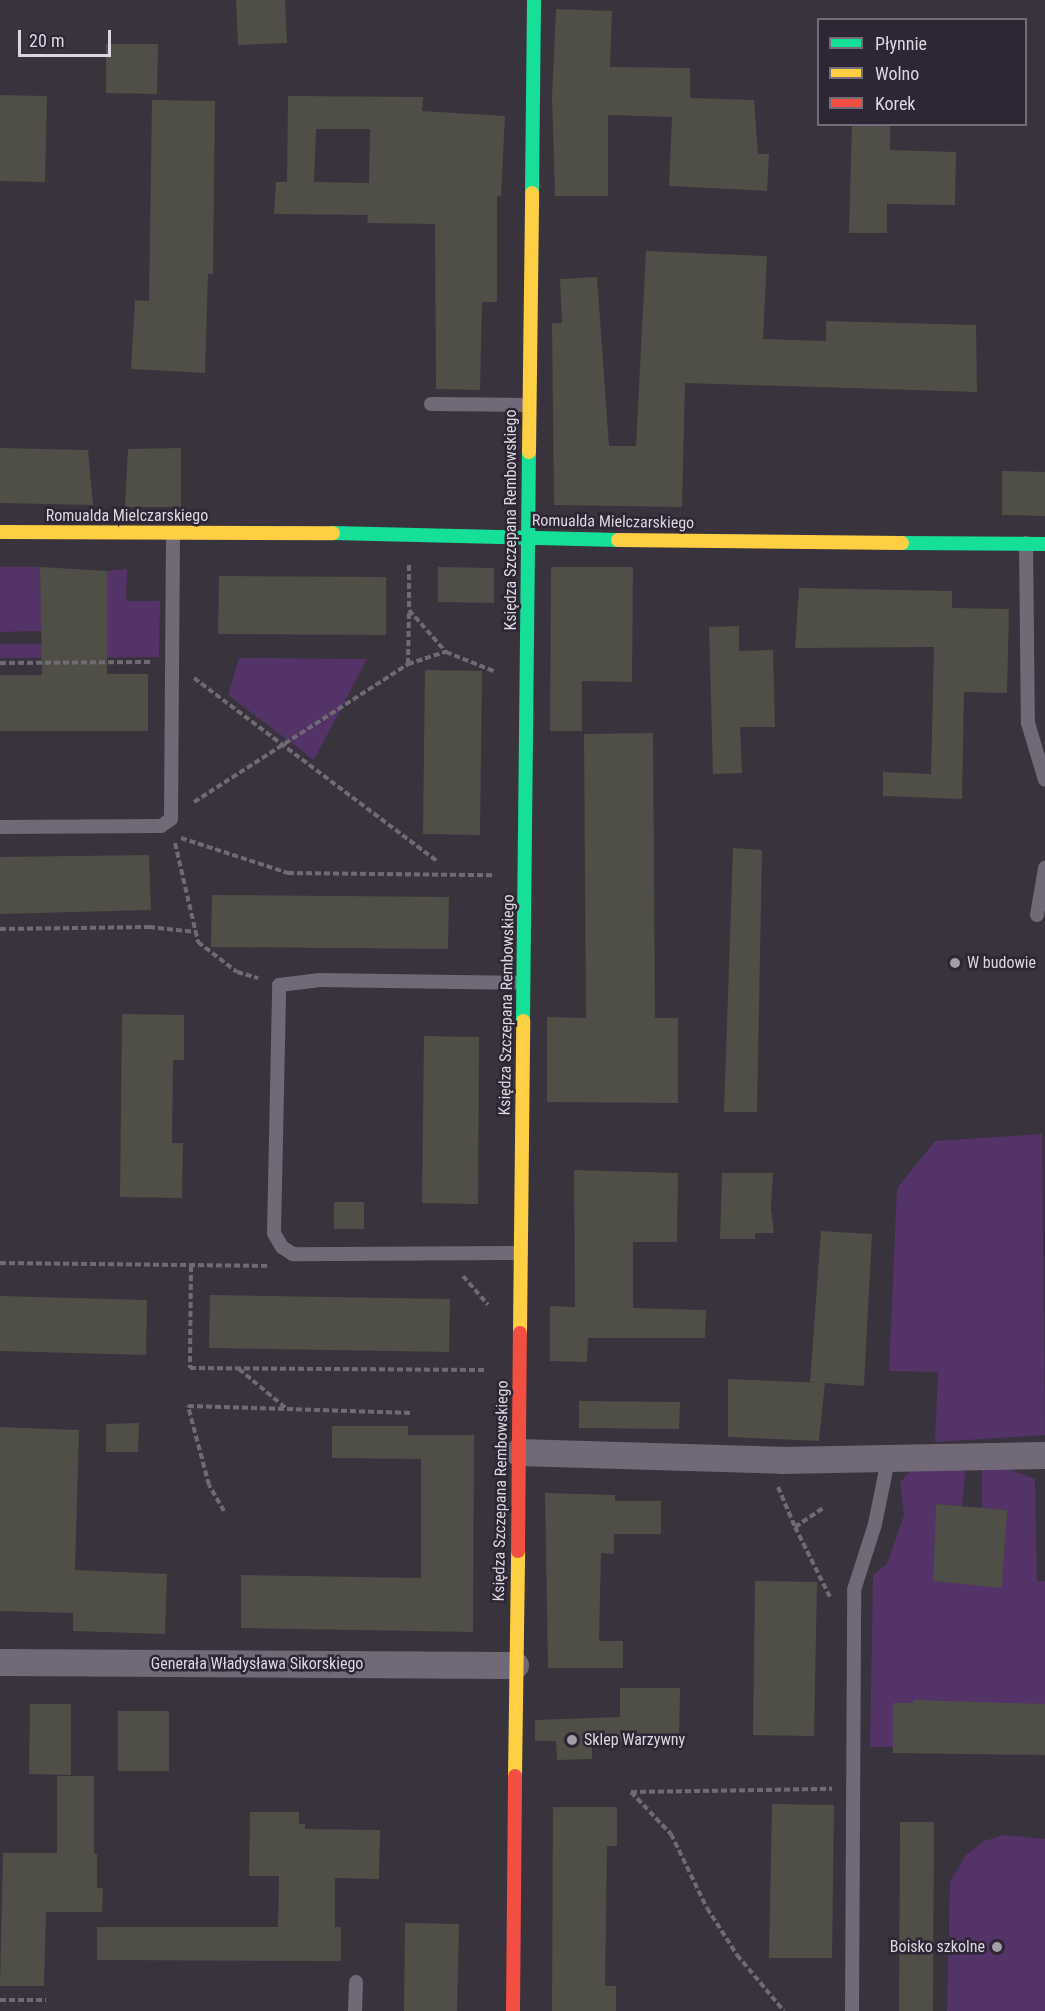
<!DOCTYPE html>
<meta charset="utf-8">
<style>
body{margin:0}
#map{position:relative;width:1045px;height:2011px;overflow:hidden;background:#38333c;font-family:"Roboto Condensed",sans-serif}
div>[style]{position:absolute}
.green>*{inset:0;background:#543368}
.building>*{inset:0;background:#4f4f47}
.path>*{height:4px;margin-top:-2px;transform-origin:0;background:repeating-linear-gradient(90deg,#706a75 0 6px,transparent 0 9px)}
.lane>*{height:14px;margin:-7px;padding:0 7px;transform-origin:7px;border-radius:7px;background:#726978}
.street>*{height:27px;margin:-13.5px;padding:0 13.5px;transform-origin:13.5px;border-radius:13.5px;background:#726978}
.fast>*{height:14px;margin:-7px;padding:0 7px;transform-origin:7px;border-radius:7px;background:#16e098}
.slow>*{height:14px;margin:-7px;padding:0 7px;transform-origin:7px;border-radius:7px;background:#ffcf43}
.jam>*{height:14px;margin:-7px;padding:0 7px;transform-origin:7px;border-radius:7px;background:#f24e42}
.dots>*{width:16px;height:16px;translate:-50% -50%;box-sizing:border-box;border:3px solid #2e2535;border-radius:50%}
span{translate:-50% -50%;white-space:nowrap;text-align:center;line-height:1.15;-webkit-text-stroke:5px #2e2535;paint-order:stroke}
.street-label{font-size:16px;color:#dcd6e0}
.poi-label{font-size:16px;color:#dcd6e0}
.left{translate:0 -50%;text-align:left}
.right{translate:-100% -50%;text-align:right}
.legend{position:absolute;left:817px;top:18px;width:210px;height:108px;box-sizing:border-box;background:#2e2535;border:2px solid #746c79;margin:0;padding:8px 10px;list-style:none;font-size:18px;color:#dcd6e0}
.legend li{display:flex;align-items:center;gap:12px;height:30px}
.legend b{width:30px;border:2px solid #746c79}
.scale{position:absolute;left:18px;top:30px;width:93px;height:27px;box-sizing:border-box;border:3px solid #dcd6e0;border-top:0;padding-left:8px;font-size:18px;line-height:21px;white-space:nowrap;color:#dcd6e0;-webkit-text-stroke:4px #2e2535;paint-order:stroke}
</style>
<div id="map">
<div class="green">
<i style="clip-path:polygon(0 567px,40px 567px,42px 631px,0 632px)"></i>
<i style="clip-path:polygon(127px 569px,126px 601px,160px 601px,159px 657px,0 658px,0 644px,107px 644px,107px 571px)"></i>
<i style="clip-path:polygon(239px 658px,367px 659px,314px 760px,228px 695px)"></i>
<i style="clip-path:polygon(1042px 1134px,1045px 1435px,935px 1442px,938px 1372px,889px 1371px,897px 1188px,935px 1141px)"></i>
<i style="clip-path:polygon(966px 1465px,962px 1506px,936px 1504px,933px 1581px,1002px 1587px,1007px 1510px,982px 1508px,982px 1467px,1002px 1467px,1035px 1479px,1037px 1581px,1045px 1581px,1045px 1704px,894px 1703px,893px 1747px,870px 1747px,873px 1575px,887px 1564px,904px 1515px,900px 1482px,916px 1466px)"></i>
<i style="clip-path:polygon(1004px 1835px,1045px 1839px,1045px 2011px,947px 2011px,950px 1882px,966px 1855px,984px 1841px)"></i>
</div>
<div class="building">
<i style="clip-path:polygon(236px 0,285px 0,287px 43px,238px 45px)"></i>
<i style="clip-path:polygon(556px 9px,612px 11px,610px 67px,690px 68px,690px 98px,754px 100px,758px 154px,769px 154px,767px 191px,669px 186px,672px 117px,608px 115px,608px 196px,555px 196px,552px 96px)"></i>
<i style="clip-path:polygon(106px 44px,158px 44px,157px 94px,106px 93px)"></i>
<i style="clip-path:polygon(0 95px,47px 96px,45px 182px,0 181px)"></i>
<i style="clip-path:polygon(evenodd,288px 96px,423px 97px,422px 111px,505px 116px,501px 196px,497px 196px,497px 302px,482px 302px,480px 390px,436px 389px,435px 224px,367px 223px,368px 215px,274px 214px,276px 182px,287px 182px,288px 96px,316px 129px,370px 129px,369px 183px,314px 182px,316px 129px)"></i>
<i style="clip-path:polygon(152px 100px,215px 101px,213px 274px,208px 274px,205px 373px,131px 369px,135px 300px,149px 301px)"></i>
<i style="clip-path:polygon(852px 124px,890px 124px,890px 150px,956px 152px,955px 205px,887px 204px,887px 233px,849px 233px)"></i>
<i style="clip-path:polygon(646px 251px,767px 256px,763px 339px,826px 341px,826px 321px,976px 325px,977px 392px,685px 383px,682px 507px,554px 505px,552px 323px,562px 323px,560px 279px,597px 277px,609px 446px,636px 446px)"></i>
<i style="clip-path:polygon(0 448px,88px 450px,93px 505px,0 503px)"></i>
<i style="clip-path:polygon(181px 448px,181px 507px,125px 507px,128px 449px)"></i>
<i style="clip-path:polygon(1002px 471px,1045px 472px,1045px 516px,1002px 515px)"></i>
<i style="clip-path:polygon(40px 567px,107px 571px,107px 674px,148px 674px,148px 731px,0 731px,0 675px,42px 675px)"></i>
<i style="clip-path:polygon(438px 567px,494px 568px,494px 603px,438px 602px)"></i>
<i style="clip-path:polygon(551px 567px,633px 567px,632px 682px,582px 681px,582px 731px,550px 731px)"></i>
<i style="clip-path:polygon(219px 576px,386px 577px,386px 635px,218px 634px)"></i>
<i style="clip-path:polygon(799px 588px,952px 591px,952px 608px,1009px 609px,1007px 693px,964px 692px,962px 799px,883px 796px,883px 772px,931px 774px,934px 647px,795px 648px)"></i>
<i style="clip-path:polygon(739px 626px,739px 651px,773px 650px,775px 727px,740px 727px,742px 773px,713px 774px,709px 627px)"></i>
<i style="clip-path:polygon(425px 670px,482px 671px,480px 835px,423px 834px)"></i>
<i style="clip-path:polygon(653px 733px,655px 1018px,678px 1018px,678px 1103px,547px 1102px,547px 1017px,586px 1018px,584px 734px)"></i>
<i style="clip-path:polygon(733px 848px,762px 850px,757px 1112px,724px 1112px)"></i>
<i style="clip-path:polygon(149px 855px,151px 910px,0 914px,0 857px)"></i>
<i style="clip-path:polygon(212px 895px,449px 897px,448px 949px,211px 947px)"></i>
<i style="clip-path:polygon(122px 1014px,184px 1015px,184px 1060px,173px 1060px,172px 1143px,183px 1143px,182px 1198px,120px 1197px)"></i>
<i style="clip-path:polygon(424px 1036px,479px 1037px,478px 1204px,422px 1203px)"></i>
<i style="clip-path:polygon(574px 1170px,678px 1173px,677px 1242px,633px 1242px,633px 1308px,706px 1310px,705px 1338px,588px 1338px,587px 1362px,550px 1361px,550px 1306px,575px 1307px)"></i>
<i style="clip-path:polygon(722px 1173px,773px 1173px,771px 1208px,774px 1233px,755px 1233px,755px 1239px,720px 1239px)"></i>
<i style="clip-path:polygon(334px 1202px,364px 1202px,364px 1229px,334px 1229px)"></i>
<i style="clip-path:polygon(821px 1231px,872px 1234px,864px 1386px,825px 1383px,819px 1441px,728px 1437px,728px 1379px,824px 1383px,810px 1382px)"></i>
<i style="clip-path:polygon(210px 1295px,450px 1299px,449px 1352px,209px 1348px)"></i>
<i style="clip-path:polygon(0 1296px,147px 1300px,146px 1355px,0 1351px)"></i>
<i style="clip-path:polygon(579px 1401px,680px 1402px,679px 1429px,579px 1428px)"></i>
<i style="clip-path:polygon(139px 1423px,138px 1452px,106px 1452px,106px 1424px)"></i>
<i style="clip-path:polygon(332px 1426px,408px 1426px,408px 1435px,474px 1435px,473px 1632px,241px 1628px,241px 1575px,421px 1578px,421px 1459px,332px 1458px)"></i>
<i style="clip-path:polygon(0 1427px,79px 1430px,75px 1570px,167px 1574px,165px 1634px,73px 1631px,73px 1613px,0 1611px)"></i>
<i style="clip-path:polygon(545px 1493px,615px 1495px,615px 1501px,661px 1501px,661px 1534px,614px 1534px,614px 1554px,601px 1553px,599px 1641px,623px 1641px,623px 1668px,548px 1668px)"></i>
<i style="clip-path:polygon(936px 1504px,1007px 1510px,1002px 1588px,933px 1581px)"></i>
<i style="clip-path:polygon(755px 1581px,817px 1582px,814px 1736px,753px 1735px)"></i>
<i style="clip-path:polygon(620px 1688px,680px 1688px,679px 1742px,592px 1742px,592px 1759px,557px 1760px,556px 1741px,535px 1741px,535px 1720px,620px 1717px)"></i>
<i style="clip-path:polygon(914px 1700px,1045px 1704px,1045px 1755px,893px 1753px,893px 1703px,913px 1703px)"></i>
<i style="clip-path:polygon(30px 1704px,71px 1704px,71px 1775px,29px 1774px)"></i>
<i style="clip-path:polygon(118px 1711px,169px 1711px,169px 1771px,118px 1771px)"></i>
<i style="clip-path:polygon(57px 1776px,94px 1776px,94px 1854px,97px 1854px,97px 1888px,103px 1888px,102px 1912px,46px 1912px,44px 1986px,0 1986px,3px 1853px,57px 1853px)"></i>
<i style="clip-path:polygon(772px 1804px,834px 1805px,832px 1958px,769px 1958px)"></i>
<i style="clip-path:polygon(553px 1807px,617px 1807px,617px 1846px,607px 1846px,605px 1986px,616px 1986px,616px 2011px,552px 2011px)"></i>
<i style="clip-path:polygon(250px 1812px,299px 1812px,299px 1824px,305px 1824px,305px 1829px,380px 1830px,379px 1879px,335px 1878px,335px 1927px,341px 1927px,341px 1961px,97px 1960px,97px 1927px,278px 1927px,279px 1876px,249px 1876px)"></i>
<i style="clip-path:polygon(900px 1822px,934px 1822px,933px 2011px,899px 2011px)"></i>
<i style="clip-path:polygon(405px 1923px,459px 1924px,457px 2011px,404px 2011px)"></i>
</div>
<div class="path">
<i style="left:409px;top:565px;width:45px;rotate:90deg"></i>
<i style="left:409px;top:610px;width:56px;rotate:48.6deg"></i>
<i style="left:446px;top:652px;width:54px;rotate:21.8deg"></i>
<i style="left:0;top:663px;width:150px;rotate:-0.4deg"></i>
<i style="left:408px;top:664px;width:53px;rotate:-88.9deg"></i>
<i style="left:194px;top:678px;width:306px;rotate:37deg"></i>
<i style="left:194px;top:802px;width:255px;rotate:-32.8deg"></i>
<i style="left:408px;top:664px;width:40px;rotate:-18deg"></i>
<i style="left:181px;top:838px;width:113px;rotate:18.1deg"></i>
<i style="left:288px;top:873px;width:207px;rotate:0.6deg"></i>
<i style="left:175px;top:843px;width:102px;rotate:76.9deg"></i>
<i style="left:198px;top:942px;width:49px;rotate:37.6deg"></i>
<i style="left:237px;top:972px;width:22px;rotate:16deg"></i>
<i style="left:0;top:929px;width:149px;rotate:-0.8deg"></i>
<i style="left:149px;top:927px;width:47px;rotate:6.1deg"></i>
<i style="left:0;top:1263px;width:269px;rotate:0.6deg"></i>
<i style="left:191px;top:1266px;width:102px;rotate:90.6deg"></i>
<i style="left:190px;top:1368px;width:297px;rotate:0.4deg"></i>
<i style="left:463px;top:1276px;width:38px;rotate:49deg"></i>
<i style="left:239px;top:1369px;width:62px;rotate:39.8deg"></i>
<i style="left:287px;top:1409px;width:125px;rotate:1.8deg"></i>
<i style="left:778px;top:1487px;width:43px;rotate:67deg"></i>
<i style="left:795px;top:1527px;width:34px;rotate:-34deg"></i>
<i style="left:224px;top:1511px;width:30px;rotate:-120deg"></i>
<i style="left:209px;top:1485px;width:82px;rotate:-104.9deg"></i>
<i style="left:188px;top:1406px;width:99px;rotate:1.7deg"></i>
<i style="left:795px;top:1527px;width:80px;rotate:63.4deg"></i>
<i style="left:631px;top:1792px;width:58px;rotate:46.4deg"></i>
<i style="left:671px;top:1834px;width:82px;rotate:64.1deg"></i>
<i style="left:707px;top:1908px;width:56px;rotate:57.4deg"></i>
<i style="left:737px;top:1955px;width:73px;rotate:50deg"></i>
<i style="left:631px;top:1792px;width:201px;rotate:-0.9deg"></i>
<i style="left:0;top:2000px;width:46px"></i>
</div>
<div class="lane">
<i style="left:431px;top:404px;width:96px;rotate:0.6deg"></i>
<i style="left:1026px;top:543px;width:180px;rotate:89.4deg"></i>
<i style="left:1028px;top:723px;width:59px;rotate:73.4deg"></i>
<i style="left:0;top:827px;width:161px;rotate:-0.4deg"></i>
<i style="left:161px;top:826px;width:12px;rotate:-35deg"></i>
<i style="left:171px;top:819px;width:286px;rotate:-89.6deg"></i>
<i style="left:1037px;top:915px;width:48px;rotate:-80.3deg"></i>
<i style="left:521px;top:1253px;width:228px;rotate:179.7deg"></i>
<i style="left:293px;top:1254px;width:13px;rotate:-148deg"></i>
<i style="left:282px;top:1247px;width:16px;rotate:-120deg"></i>
<i style="left:274px;top:1233px;width:248px;rotate:-88.8deg"></i>
<i style="left:279px;top:985px;width:39px;rotate:-7deg"></i>
<i style="left:318px;top:980px;width:205px;rotate:0.8deg"></i>
<i style="left:355px;top:2011px;width:29px;rotate:-88deg"></i>
<i style="left:852px;top:2011px;width:421px;rotate:-89.7deg"></i>
<i style="left:854px;top:1590px;width:69px;rotate:-72.3deg"></i>
<i style="left:875px;top:1524px;width:65px;rotate:-78.5deg"></i>
</div>
<div class="street">
<i style="left:518px;top:1452px;width:263px;rotate:1.7deg"></i>
<i style="left:781px;top:1460px;width:264px;rotate:-1.1deg"></i>
<i style="left:0;top:1662px;width:515px;rotate:0.33deg"></i>
</div>
<div class="fast">
<i style="left:532px;top:193px;width:193px;rotate:-89.4deg"></i>
<i style="left:333px;top:533px;width:285px;rotate:1.4deg"></i>
<i style="left:902px;top:543px;width:143px;rotate:0.4deg"></i>
<i style="left:523px;top:1021px;width:569px;rotate:-89.4deg"></i>
</div>
<div class="slow">
<i style="left:529px;top:452px;width:259px;rotate:-89.3deg"></i>
<i style="left:0;top:532px;width:333px;rotate:0.2deg"></i>
<i style="left:618px;top:540px;width:284px;rotate:0.6deg"></i>
<i style="left:520px;top:1333px;width:312px;rotate:-89.4deg"></i>
<i style="left:515px;top:1776px;width:225px;rotate:-89.2deg"></i>
</div>
<div class="jam">
<i style="left:518px;top:1551px;width:218px;rotate:-89.5deg"></i>
<i style="left:513px;top:2011px;width:235px;rotate:-89.5deg"></i>
</div>
<div class="dots">
<i style="left:955px;top:963px;background:#a39da7"></i>
<i style="left:572px;top:1740px;background:#a39da7"></i>
<i style="left:997px;top:1947px;background:#a39da7"></i>
</div>
<div class="street-label">
<span style="left:127px;top:516px">Romualda Mielczarskiego</span>
<span style="left:511px;top:520px;rotate:-90deg">Księdza Szczepana Rembowskiego</span>
<span style="left:613px;top:522px;rotate:1deg">Romualda Mielczarskiego</span>
<span style="left:507px;top:1005px;rotate:-89deg">Księdza Szczepana Rembowskiego</span>
<span style="left:501px;top:1491px;rotate:-89deg">Księdza Szczepana Rembowskiego</span>
<span style="left:257px;top:1664px">Generała Władysława Sikorskiego</span>
</div>
<div class="poi-label">
<span class="left" style="left:967px;top:963px">W budowie</span>
<span class="left" style="left:584px;top:1740px">Sklep Warzywny</span>
<span class="right" style="left:985px;top:1947px">Boisko szkolne</span>
</div>
<ul class="legend">
<li><b style="height:8px;background:#16e098"></b>Płynnie</li>
<li><b style="height:8px;background:#ffcf43"></b>Wolno</li>
<li><b style="height:8px;background:#f24e42"></b>Korek</li>
</ul>
<div class="scale">20 m</div>
</div>
